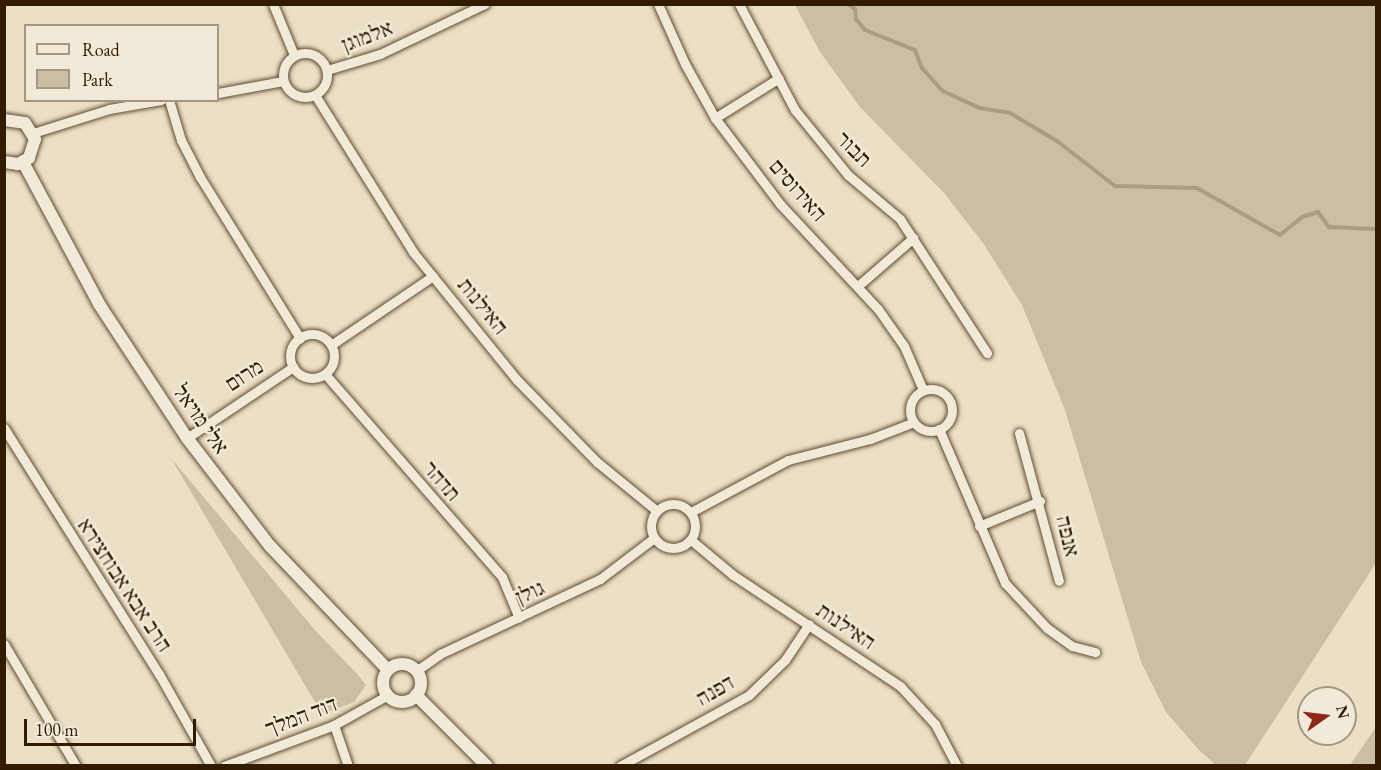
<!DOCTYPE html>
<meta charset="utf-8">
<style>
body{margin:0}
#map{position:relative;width:1381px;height:770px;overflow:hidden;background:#ebdfc5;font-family:"EB Garamond","Frank Ruhl Libre",serif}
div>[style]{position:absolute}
.green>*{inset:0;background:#cbbea4}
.stream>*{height:4px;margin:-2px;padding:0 2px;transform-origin:2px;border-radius:2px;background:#ac9d82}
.roads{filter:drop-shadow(0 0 2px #604d31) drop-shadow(0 0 2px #604d31)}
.minor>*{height:9px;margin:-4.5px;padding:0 4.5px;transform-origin:4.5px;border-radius:4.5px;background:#f2ead9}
.minor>.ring{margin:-4.5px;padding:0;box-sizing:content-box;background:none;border:9px solid #f2ead9;border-radius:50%}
.tertiary>*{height:12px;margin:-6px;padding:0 6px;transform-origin:6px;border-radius:6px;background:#f2ead9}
.tertiary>.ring{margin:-6px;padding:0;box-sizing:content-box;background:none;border:12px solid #f2ead9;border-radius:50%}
span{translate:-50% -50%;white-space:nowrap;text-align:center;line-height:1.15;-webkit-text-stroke:4.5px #f2ead9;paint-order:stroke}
.street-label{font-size:22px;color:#311c00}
.frame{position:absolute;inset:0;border:6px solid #311c00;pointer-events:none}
.legend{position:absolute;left:24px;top:24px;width:195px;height:78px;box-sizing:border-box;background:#f2ead9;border:2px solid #a59882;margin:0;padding:8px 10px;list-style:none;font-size:18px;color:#311c00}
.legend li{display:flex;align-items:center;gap:12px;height:30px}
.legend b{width:30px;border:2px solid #a59882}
.north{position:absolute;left:1297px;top:686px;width:60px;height:60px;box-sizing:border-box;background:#f2ead9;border:2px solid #a59882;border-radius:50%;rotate:76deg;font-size:16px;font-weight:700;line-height:24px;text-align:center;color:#311c00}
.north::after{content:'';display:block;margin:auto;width:21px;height:27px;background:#8f2418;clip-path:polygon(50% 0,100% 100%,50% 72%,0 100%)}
.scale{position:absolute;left:24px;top:719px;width:172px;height:27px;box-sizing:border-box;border:3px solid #311c00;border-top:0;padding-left:8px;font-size:18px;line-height:21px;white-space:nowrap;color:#311c00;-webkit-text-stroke:4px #f2ead9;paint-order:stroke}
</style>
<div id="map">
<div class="green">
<i style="clip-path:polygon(795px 5px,1376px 5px,1376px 563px,1245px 765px,1216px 765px,1199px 750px,1166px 712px,1141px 662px,1065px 410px,1022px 305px,983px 243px,944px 193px,860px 107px,820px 52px)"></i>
<i style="clip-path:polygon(171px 458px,313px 628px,359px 676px,366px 685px,354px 702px,322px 714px)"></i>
<i style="clip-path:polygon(1376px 727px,1376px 765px,1350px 765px)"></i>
</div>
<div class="stream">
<i style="left:848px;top:4px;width:9px;rotate:36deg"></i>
<i style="left:855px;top:9px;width:10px;rotate:84deg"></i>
<i style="left:856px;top:19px;width:14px;rotate:51deg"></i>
<i style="left:865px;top:30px;width:54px;rotate:21.8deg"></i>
<i style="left:915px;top:50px;width:19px;rotate:69deg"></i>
<i style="left:922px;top:68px;width:31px;rotate:48deg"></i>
<i style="left:943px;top:91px;width:40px;rotate:25deg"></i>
<i style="left:979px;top:108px;width:31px;rotate:9deg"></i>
<i style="left:1010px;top:113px;width:55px;rotate:30.8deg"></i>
<i style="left:1057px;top:141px;width:73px;rotate:37.8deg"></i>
<i style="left:1115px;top:186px;width:82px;rotate:1.4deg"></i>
<i style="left:1197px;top:188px;width:95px;rotate:29.5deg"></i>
<i style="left:1280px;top:235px;width:28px;rotate:-39deg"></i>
<i style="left:1302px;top:217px;width:17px;rotate:-17deg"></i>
<i style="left:1318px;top:212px;width:19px;rotate:54deg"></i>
<i style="left:1329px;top:227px;width:47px;rotate:2.4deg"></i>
</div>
<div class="roads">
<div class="minor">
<i style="left:273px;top:4px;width:55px;rotate:67.6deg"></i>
<i style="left:658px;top:4px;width:66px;rotate:65.8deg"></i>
<i style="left:685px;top:64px;width:62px;rotate:60.9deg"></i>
<i style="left:715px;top:118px;width:108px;rotate:52.9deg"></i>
<i style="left:780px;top:204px;width:144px;rotate:47deg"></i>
<i style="left:878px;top:309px;width:45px;rotate:54.9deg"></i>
<i style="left:904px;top:346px;width:48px;rotate:66.6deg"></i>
<i style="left:739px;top:4px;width:120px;rotate:62.2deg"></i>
<i style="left:795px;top:110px;width:84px;rotate:50.8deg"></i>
<i style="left:848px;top:175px;width:68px;rotate:40.2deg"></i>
<i style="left:900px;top:219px;width:160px;rotate:57deg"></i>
<i class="ring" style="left:283px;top:53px;width:35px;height:35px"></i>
<i style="left:327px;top:70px;width:55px;rotate:-16.8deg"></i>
<i style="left:380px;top:54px;width:116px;rotate:-25.5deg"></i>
<i style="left:218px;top:93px;width:66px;rotate:-10.5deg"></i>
<i style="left:315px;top:95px;width:185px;rotate:58deg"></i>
<i style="left:413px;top:252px;width:165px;rotate:50.9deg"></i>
<i style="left:517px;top:380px;width:115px;rotate:45.7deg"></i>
<i style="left:597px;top:462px;width:77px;rotate:39.2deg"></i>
<i style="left:169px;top:100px;width:42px;rotate:73.3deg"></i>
<i style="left:181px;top:140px;width:42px;rotate:62.8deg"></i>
<i style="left:200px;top:177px;width:190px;rotate:58.2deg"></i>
<i style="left:715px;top:118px;width:75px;rotate:-32deg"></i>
<i style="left:33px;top:133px;width:80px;rotate:-17.5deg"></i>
<i style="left:109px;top:109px;width:53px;rotate:-9.8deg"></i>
<i style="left:859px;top:285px;width:72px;rotate:-41deg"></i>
<i class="ring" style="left:290px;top:334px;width:35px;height:35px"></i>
<i style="left:331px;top:345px;width:123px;rotate:-34.1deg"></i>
<i style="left:325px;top:374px;width:269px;rotate:48.9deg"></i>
<i style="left:502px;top:577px;width:44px;rotate:67.5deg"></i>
<i class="ring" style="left:910px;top:389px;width:33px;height:33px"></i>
<i style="left:4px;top:428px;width:291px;rotate:57.8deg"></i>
<i style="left:159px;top:674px;width:106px;rotate:60.5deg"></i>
<i style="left:939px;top:429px;width:168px;rotate:66.8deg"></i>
<i style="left:1005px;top:583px;width:62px;rotate:47deg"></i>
<i style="left:1047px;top:628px;width:31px;rotate:36deg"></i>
<i style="left:1072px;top:646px;width:24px;rotate:15deg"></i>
<i style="left:1019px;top:433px;width:153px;rotate:74.9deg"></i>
<i style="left:187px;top:438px;width:128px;rotate:-33.8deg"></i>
<i class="ring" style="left:651px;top:504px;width:35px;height:35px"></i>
<i style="left:691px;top:512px;width:110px;rotate:-28.2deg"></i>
<i style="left:788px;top:460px;width:85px;rotate:-14.4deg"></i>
<i style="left:870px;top:439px;width:47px;rotate:-21.1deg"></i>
<i style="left:979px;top:526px;width:66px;rotate:-22.3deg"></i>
<i style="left:691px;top:540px;width:55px;rotate:39.8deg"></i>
<i style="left:733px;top:575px;width:201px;rotate:33.6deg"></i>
<i style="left:900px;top:686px;width:52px;rotate:47.4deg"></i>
<i style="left:935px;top:724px;width:47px;rotate:62.4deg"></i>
<i style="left:4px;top:644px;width:142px;rotate:59.5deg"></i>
<i style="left:416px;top:671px;width:29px;rotate:-35deg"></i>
<i style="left:440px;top:654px;width:177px;rotate:-25.1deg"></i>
<i style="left:600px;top:579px;width:68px;rotate:-37.2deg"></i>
<i style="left:334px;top:725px;width:43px;rotate:71.1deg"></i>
<i style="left:224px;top:766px;width:117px;rotate:-20.4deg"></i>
<i style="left:334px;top:725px;width:62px;rotate:-29.1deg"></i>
<i style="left:620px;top:766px;width:147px;rotate:-28.8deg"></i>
<i style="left:749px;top:695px;width:50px;rotate:-44.2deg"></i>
<i style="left:785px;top:660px;width:43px;rotate:-56.3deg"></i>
</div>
<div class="tertiary">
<i style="left:4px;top:120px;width:21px;rotate:8deg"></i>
<i style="left:25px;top:123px;width:19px;rotate:58deg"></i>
<i style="left:35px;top:139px;width:20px;rotate:108deg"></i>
<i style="left:29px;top:158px;width:13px;rotate:151deg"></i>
<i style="left:18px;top:164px;width:14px;rotate:-172deg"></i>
<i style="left:23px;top:162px;width:161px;rotate:61.8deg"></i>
<i style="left:99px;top:304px;width:160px;rotate:56.7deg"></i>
<i style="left:187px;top:438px;width:136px;rotate:52.5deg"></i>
<i style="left:270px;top:546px;width:170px;rotate:46.4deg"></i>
<i class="ring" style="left:383px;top:664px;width:26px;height:26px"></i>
<i style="left:416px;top:695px;width:100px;rotate:45deg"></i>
</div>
</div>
<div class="street-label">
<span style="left:367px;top:36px;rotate:-21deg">אלמוגן</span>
<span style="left:854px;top:149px;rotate:45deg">תבור</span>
<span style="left:798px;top:190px;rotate:49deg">האירוסים</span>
<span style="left:483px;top:306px;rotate:51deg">האילנות</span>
<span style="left:244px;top:375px;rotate:-33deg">מרום</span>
<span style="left:201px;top:419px;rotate:55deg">אלי מויאל</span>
<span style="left:442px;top:481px;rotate:49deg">תדהר</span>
<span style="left:1068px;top:536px;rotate:77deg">אנפה</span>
<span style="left:125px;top:585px;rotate:57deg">הרב אבא אבוחצירא</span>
<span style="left:530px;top:592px;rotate:-24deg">גולן</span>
<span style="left:846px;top:626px;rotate:34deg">האילנות</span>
<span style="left:715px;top:690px;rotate:-30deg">דפנה</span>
<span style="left:301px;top:716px;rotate:-21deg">דוד המלך</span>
</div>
<div class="frame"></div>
<ul class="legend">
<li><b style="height:8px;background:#f2ead9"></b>Road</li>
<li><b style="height:16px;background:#cbbea4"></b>Park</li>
</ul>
<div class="north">N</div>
<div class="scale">100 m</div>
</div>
